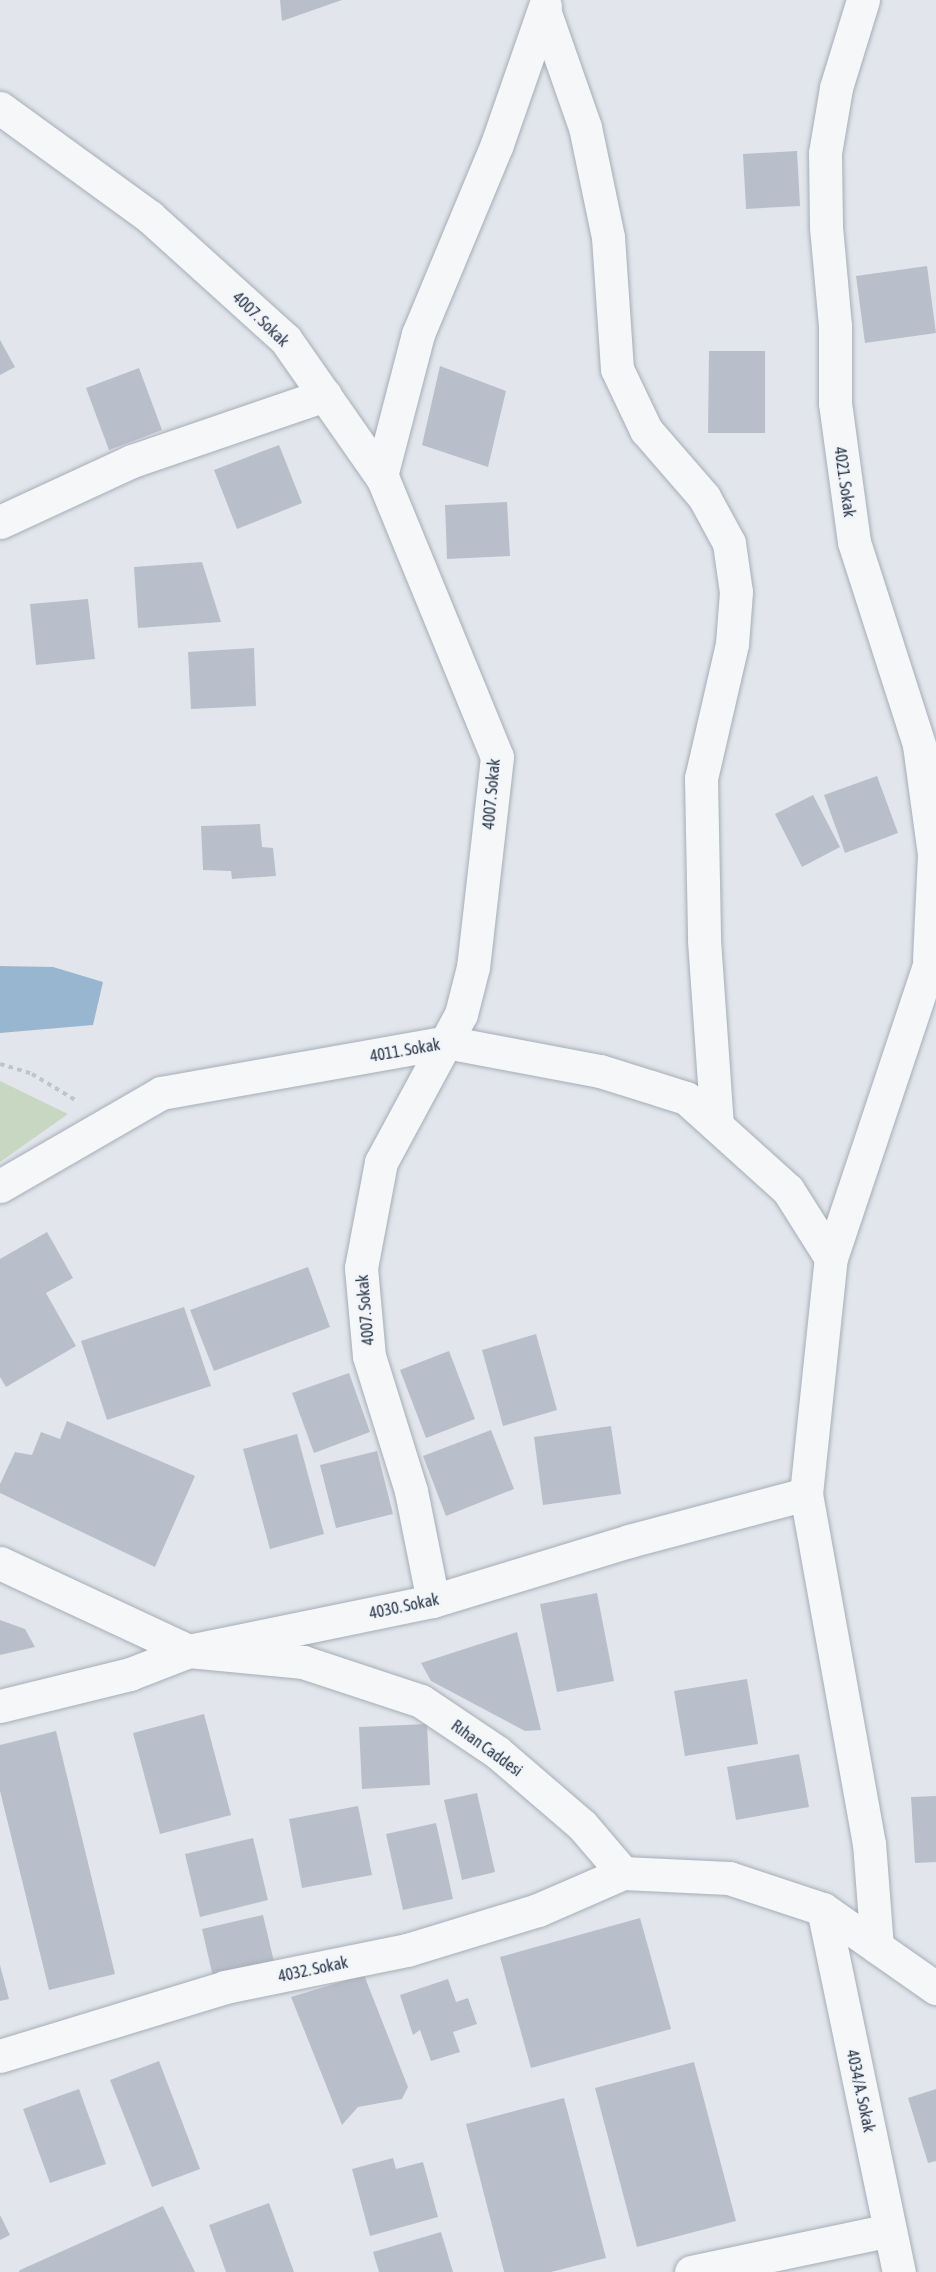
<!DOCTYPE html>
<meta charset="utf-8">
<style>
body{margin:0}
#map{position:relative;width:936px;height:2272px;overflow:hidden;background:#e2e6ec;font-family:"Asap Condensed",sans-serif}
div>[style]{position:absolute}
.green>*{inset:0;background:#c8d7c2}
.water>*{inset:0;background:#99b6d0}
.building>*{inset:0;background:#b8bfca}
.path>*{height:4px;margin-top:-2px;transform-origin:0;background:repeating-linear-gradient(90deg,#bfc4ca 0 4.5px,transparent 0 9px)}
.roads{filter:drop-shadow(0 0 2px #a6adb7) drop-shadow(0 0 2px #a6adb7)}
.minor>*{height:33px;margin:-16.5px;padding:0 16.5px;transform-origin:16.5px;border-radius:16.5px;background:#f5f7f9}
span{translate:-50% -50%;white-space:nowrap;text-align:center;line-height:1.15;-webkit-text-stroke:5px #f2f5f9;paint-order:stroke}
.street-label{font-size:16px;color:#273446}
</style>
<div id="map">
<div class="green">
<i style="clip-path:polygon(0 1081px,68px 1114px,0 1162px)"></i>
</div>
<div class="water">
<i style="clip-path:polygon(0 966px,53px 967px,103px 982px,93px 1025px,0 1033px)"></i>
</div>
<div class="building">
<i style="clip-path:polygon(280px 0,342px 0,282px 21px)"></i>
<i style="clip-path:polygon(797px 151px,800px 206px,746px 209px,743px 154px)"></i>
<i style="clip-path:polygon(927px 266px,936px 333px,865px 343px,856px 276px)"></i>
<i style="clip-path:polygon(0 340px,15px 367px,0 375px)"></i>
<i style="clip-path:polygon(709px 351px,765px 351px,765px 433px,708px 433px)"></i>
<i style="clip-path:polygon(440px 366px,506px 391px,488px 467px,422px 445px)"></i>
<i style="clip-path:polygon(139px 368px,162px 430px,109px 450px,86px 388px)"></i>
<i style="clip-path:polygon(279px 445px,302px 503px,237px 529px,214px 470px)"></i>
<i style="clip-path:polygon(507px 502px,510px 556px,447px 559px,445px 505px)"></i>
<i style="clip-path:polygon(202px 562px,221px 622px,138px 628px,134px 567px)"></i>
<i style="clip-path:polygon(88px 599px,95px 659px,36px 665px,30px 604px)"></i>
<i style="clip-path:polygon(254px 648px,256px 706px,191px 709px,188px 652px)"></i>
<i style="clip-path:polygon(877px 776px,898px 833px,845px 853px,824px 795px)"></i>
<i style="clip-path:polygon(813px 795px,840px 847px,802px 867px,775px 814px)"></i>
<i style="clip-path:polygon(260px 824px,262px 847px,273px 848px,276px 876px,232px 879px,231px 871px,203px 870px,201px 826px)"></i>
<i style="clip-path:polygon(47px 1232px,73px 1278px,46px 1293px,76px 1346px,6px 1387px,0 1377px,0 1259px)"></i>
<i style="clip-path:polygon(308px 1267px,330px 1327px,214px 1371px,190px 1310px)"></i>
<i style="clip-path:polygon(184px 1307px,211px 1386px,107px 1420px,81px 1341px)"></i>
<i style="clip-path:polygon(536px 1334px,557px 1410px,503px 1426px,482px 1350px)"></i>
<i style="clip-path:polygon(449px 1351px,475px 1419px,426px 1438px,400px 1370px)"></i>
<i style="clip-path:polygon(349px 1373px,370px 1432px,314px 1453px,292px 1393px)"></i>
<i style="clip-path:polygon(67px 1421px,195px 1476px,155px 1567px,0 1493px,0 1484px,15px 1452px,32px 1455px,41px 1432px,60px 1439px)"></i>
<i style="clip-path:polygon(611px 1426px,621px 1494px,543px 1505px,534px 1437px)"></i>
<i style="clip-path:polygon(491px 1430px,514px 1489px,446px 1516px,423px 1456px)"></i>
<i style="clip-path:polygon(297px 1434px,324px 1534px,270px 1549px,243px 1449px)"></i>
<i style="clip-path:polygon(377px 1451px,393px 1514px,336px 1528px,320px 1465px)"></i>
<i style="clip-path:polygon(597px 1593px,614px 1681px,557px 1692px,540px 1604px)"></i>
<i style="clip-path:polygon(0 1620px,25px 1629px,35px 1647px,0 1655px)"></i>
<i style="clip-path:polygon(517px 1632px,541px 1730px,525px 1731px,431px 1681px,421px 1663px)"></i>
<i style="clip-path:polygon(747px 1679px,758px 1744px,685px 1756px,674px 1691px)"></i>
<i style="clip-path:polygon(204px 1714px,231px 1815px,160px 1834px,133px 1733px)"></i>
<i style="clip-path:polygon(427px 1724px,430px 1785px,362px 1789px,359px 1727px)"></i>
<i style="clip-path:polygon(56px 1731px,115px 1974px,49px 1990px,0 1791px,0 1745px)"></i>
<i style="clip-path:polygon(799px 1754px,809px 1807px,736px 1820px,727px 1767px)"></i>
<i style="clip-path:polygon(477px 1793px,495px 1872px,462px 1880px,444px 1800px)"></i>
<i style="clip-path:polygon(936px 1796px,936px 1862px,915px 1863px,911px 1797px)"></i>
<i style="clip-path:polygon(358px 1806px,372px 1875px,302px 1888px,289px 1819px)"></i>
<i style="clip-path:polygon(436px 1823px,453px 1899px,403px 1910px,386px 1834px)"></i>
<i style="clip-path:polygon(253px 1838px,268px 1900px,200px 1917px,185px 1854px)"></i>
<i style="clip-path:polygon(263px 1915px,274px 1962px,213px 1977px,202px 1929px)"></i>
<i style="clip-path:polygon(640px 1918px,671px 2029px,531px 2068px,500px 1957px)"></i>
<i style="clip-path:polygon(0 1965px,9px 1999px,0 2001px)"></i>
<i style="clip-path:polygon(364px 1975px,408px 2087px,402px 2099px,358px 2107px,342px 2125px,291px 1997px)"></i>
<i style="clip-path:polygon(448px 1979px,456px 2002px,468px 1998px,477px 2024px,453px 2032px,460px 2052px,431px 2061px,420px 2030px,413px 2035px,400px 1995px)"></i>
<i style="clip-path:polygon(159px 2061px,200px 2169px,152px 2187px,110px 2080px)"></i>
<i style="clip-path:polygon(694px 2062px,736px 2221px,637px 2247px,595px 2088px)"></i>
<i style="clip-path:polygon(79px 2089px,106px 2164px,50px 2183px,23px 2109px)"></i>
<i style="clip-path:polygon(936px 2089px,936px 2161px,928px 2163px,908px 2098px)"></i>
<i style="clip-path:polygon(564px 2098px,606px 2258px,551px 2272px,504px 2272px,466px 2124px)"></i>
<i style="clip-path:polygon(393px 2158px,396px 2169px,423px 2162px,438px 2217px,370px 2236px,352px 2169px)"></i>
<i style="clip-path:polygon(269px 2203px,294px 2272px,226px 2272px,209px 2225px)"></i>
<i style="clip-path:polygon(163px 2206px,195px 2272px,19px 2272px,20px 2270px)"></i>
<i style="clip-path:polygon(0 2215px,10px 2235px,0 2240px)"></i>
<i style="clip-path:polygon(441px 2232px,453px 2272px,379px 2272px,373px 2252px)"></i>
</div>
<div class="path">
<i style="left:0;top:1064px;width:34px;rotate:17deg"></i>
<i style="left:32px;top:1074px;width:52px;rotate:31deg"></i>
</div>
<div class="roads">
<div class="minor">
<i style="left:863px;top:0;width:92px;rotate:107.1deg"></i>
<i style="left:836px;top:88px;width:66px;rotate:99.6deg"></i>
<i style="left:825px;top:153px;width:74px;rotate:89.2deg"></i>
<i style="left:826px;top:227px;width:99px;rotate:84.8deg"></i>
<i style="left:835px;top:326px;width:77px;rotate:90deg"></i>
<i style="left:835px;top:403px;width:140px;rotate:82.2deg"></i>
<i style="left:854px;top:542px;width:213px;rotate:72.2deg"></i>
<i style="left:919px;top:745px;width:110px;rotate:82.2deg"></i>
<i style="left:934px;top:854px;width:105px;rotate:92.7deg"></i>
<i style="left:545px;top:13px;width:121px;rotate:70.7deg"></i>
<i style="left:585px;top:127px;width:112px;rotate:78.2deg"></i>
<i style="left:608px;top:237px;width:132px;rotate:86.1deg"></i>
<i style="left:617px;top:369px;width:68px;rotate:64.6deg"></i>
<i style="left:646px;top:430px;width:89px;rotate:49.1deg"></i>
<i style="left:704px;top:497px;width:52px;rotate:61.5deg"></i>
<i style="left:729px;top:543px;width:49px;rotate:81.9deg"></i>
<i style="left:736px;top:592px;width:52px;rotate:94.4deg"></i>
<i style="left:732px;top:644px;width:138px;rotate:103deg"></i>
<i style="left:701px;top:778px;width:162px;rotate:88.9deg"></i>
<i style="left:704px;top:940px;width:185px;rotate:86deg"></i>
<i style="left:0;top:108px;width:185px;rotate:36deg"></i>
<i style="left:150px;top:217px;width:183px;rotate:42.1deg"></i>
<i style="left:286px;top:340px;width:169px;rotate:55.1deg"></i>
<i style="left:383px;top:479px;width:300px;rotate:67.7deg"></i>
<i style="left:497px;top:757px;width:211px;rotate:96.5deg"></i>
<i style="left:473px;top:967px;width:49px;rotate:104.3deg"></i>
<i style="left:461px;top:1014px;width:168px;rotate:118.4deg"></i>
<i style="left:381px;top:1162px;width:108px;rotate:100.7deg"></i>
<i style="left:361px;top:1268px;width:88px;rotate:84.8deg"></i>
<i style="left:369px;top:1356px;width:141px;rotate:72.7deg"></i>
<i style="left:411px;top:1491px;width:112px;rotate:78.7deg"></i>
<i style="left:381px;top:476px;width:147px;rotate:-75.4deg"></i>
<i style="left:418px;top:334px;width:206px;rotate:-67.4deg"></i>
<i style="left:497px;top:144px;width:146px;rotate:-70.8deg"></i>
<i style="left:0;top:522px;width:145px;rotate:-24.8deg"></i>
<i style="left:132px;top:461px;width:204px;rotate:-18.9deg"></i>
<i style="left:0;top:1186px;width:186px;rotate:-30deg"></i>
<i style="left:161px;top:1093px;width:290px;rotate:-10.1deg"></i>
<i style="left:446px;top:1042px;width:157px;rotate:10.7deg"></i>
<i style="left:600px;top:1071px;width:90px;rotate:17.4deg"></i>
<i style="left:686px;top:1098px;width:137px;rotate:42deg"></i>
<i style="left:788px;top:1190px;width:80px;rotate:57.7deg"></i>
<i style="left:0;top:1563px;width:208px;rotate:25deg"></i>
<i style="left:189px;top:1651px;width:115px;rotate:5.5deg"></i>
<i style="left:303px;top:1662px;width:124px;rotate:18.3deg"></i>
<i style="left:421px;top:1701px;width:92px;rotate:33.9deg"></i>
<i style="left:497px;top:1752px;width:112px;rotate:40.7deg"></i>
<i style="left:582px;top:1825px;width:63px;rotate:49.5deg"></i>
<i style="left:623px;top:1873px;width:106px;rotate:2.7deg"></i>
<i style="left:729px;top:1878px;width:99px;rotate:18.3deg"></i>
<i style="left:823px;top:1909px;width:138px;rotate:35deg"></i>
<i style="left:0;top:1706px;width:134px;rotate:-13.8deg"></i>
<i style="left:130px;top:1674px;width:63px;rotate:-21.3deg"></i>
<i style="left:189px;top:1651px;width:249px;rotate:-11.6deg"></i>
<i style="left:433px;top:1601px;width:205px;rotate:-17deg"></i>
<i style="left:629px;top:1541px;width:183px;rotate:-14.9deg"></i>
<i style="left:823px;top:1909px;width:371px;rotate:78.2deg"></i>
<i style="left:877px;top:1947px;width:103px;rotate:-94.4deg"></i>
<i style="left:869px;top:1844px;width:356px;rotate:-100.2deg"></i>
<i style="left:806px;top:1494px;width:237px;rotate:-84deg"></i>
<i style="left:831px;top:1258px;width:331px;rotate:-71.5deg"></i>
<i style="left:0;top:2056px;width:235px;rotate:-17deg"></i>
<i style="left:225px;top:1987px;width:186px;rotate:-11.5deg"></i>
<i style="left:407px;top:1950px;width:137px;rotate:-17deg"></i>
<i style="left:538px;top:1910px;width:93px;rotate:-23.5deg"></i>
<i style="left:691px;top:2272px;width:203px;rotate:-11.9deg"></i>
</div>
</div>
<div class="street-label">
<span style="left:261px;top:319px;rotate:44deg">4007. Sokak</span>
<span style="left:845px;top:482px;rotate:82deg">4021. Sokak</span>
<span style="left:491px;top:794px;rotate:-85deg">4007. Sokak</span>
<span style="left:405px;top:1050px;rotate:-10deg">4011. Sokak</span>
<span style="left:365px;top:1310px;rotate:-95deg">4007. Sokak</span>
<span style="left:404px;top:1606px;rotate:-12deg">4030. Sokak</span>
<span style="left:487px;top:1748px;rotate:36deg">Rıhan Caddesi</span>
<span style="left:313px;top:1969px;rotate:-12deg">4032. Sokak</span>
<span style="left:861px;top:2091px;rotate:78deg">4034/A. Sokak</span>
</div>
</div>
